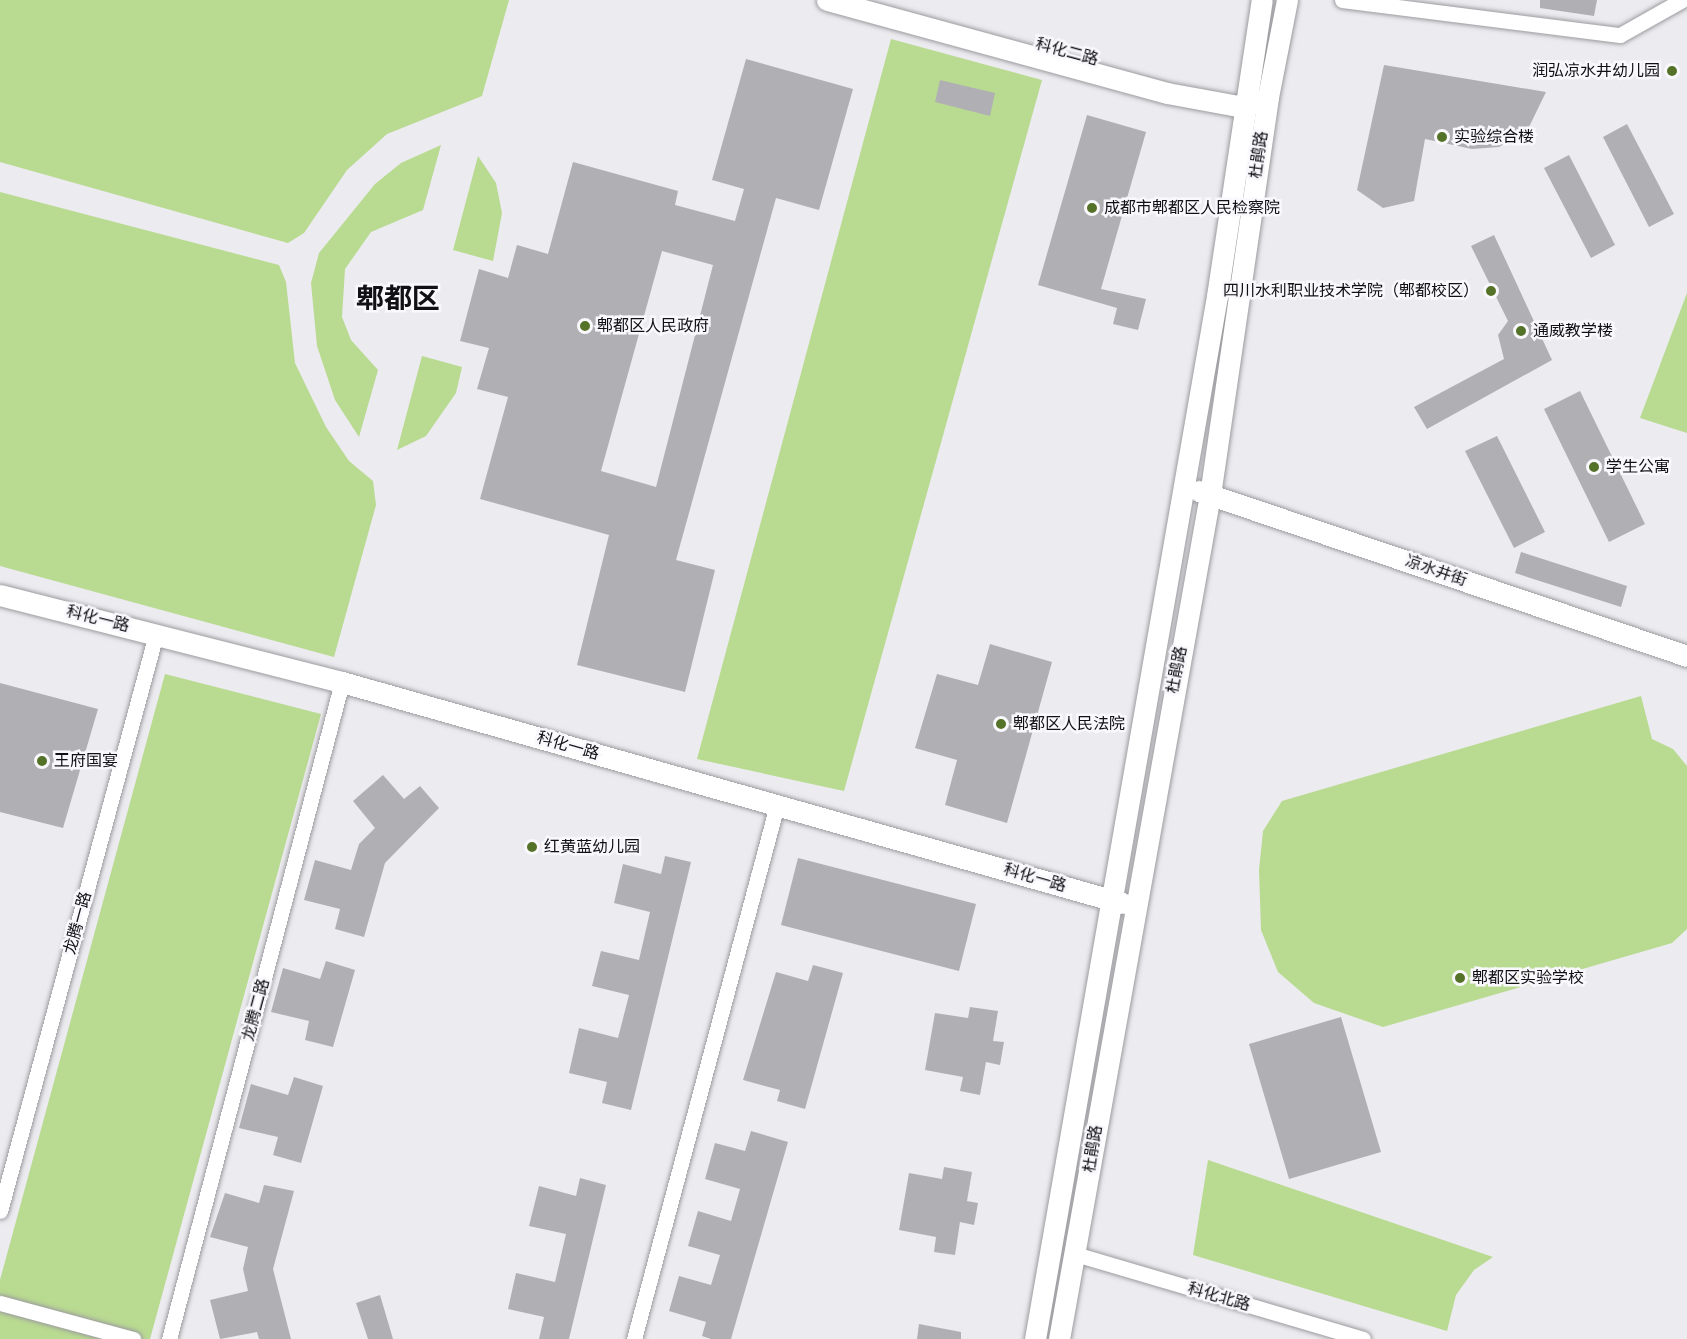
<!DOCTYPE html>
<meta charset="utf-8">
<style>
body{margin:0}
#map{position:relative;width:1687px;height:1339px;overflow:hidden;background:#ecebef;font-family:"Varela Round","Noto Sans SC",sans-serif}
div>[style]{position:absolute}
.green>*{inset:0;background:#b9da91}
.building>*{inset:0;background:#b0b0b4}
.roads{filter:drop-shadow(0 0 2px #9c9b9f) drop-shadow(0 0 2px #9c9b9f)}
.street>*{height:15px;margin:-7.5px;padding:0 7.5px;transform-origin:7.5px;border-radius:7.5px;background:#fff}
.secondary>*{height:21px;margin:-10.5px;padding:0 10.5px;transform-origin:10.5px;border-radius:10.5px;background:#fff}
.dots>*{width:16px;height:16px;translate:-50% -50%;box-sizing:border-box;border:3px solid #f9f8fd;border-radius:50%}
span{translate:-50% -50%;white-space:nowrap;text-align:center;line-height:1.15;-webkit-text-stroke:5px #f9f8fd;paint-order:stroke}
.street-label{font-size:16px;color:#111113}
.poi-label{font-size:16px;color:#111113}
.right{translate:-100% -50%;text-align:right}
.left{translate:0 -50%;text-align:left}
.town-label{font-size:28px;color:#111113;font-weight:700}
</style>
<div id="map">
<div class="green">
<i style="clip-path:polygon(0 0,509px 0,482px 96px,387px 134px,347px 170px,304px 233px,288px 243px,0 162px)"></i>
<i style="clip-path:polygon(891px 39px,1042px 80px,844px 791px,697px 759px)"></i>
<i style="clip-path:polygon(441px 145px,423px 210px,371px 232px,345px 269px,342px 317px,351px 340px,378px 370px,359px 437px,335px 400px,317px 346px,311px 283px,319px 253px,375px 184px,401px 163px)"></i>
<i style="clip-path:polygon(478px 156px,496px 183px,502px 213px,493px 261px,453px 250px)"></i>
<i style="clip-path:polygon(0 192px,279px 265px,286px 282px,295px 363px,326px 427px,349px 461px,373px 481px,376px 505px,334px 657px,0 566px)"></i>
<i style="clip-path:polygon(1687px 293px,1687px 433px,1640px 418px)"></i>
<i style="clip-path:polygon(422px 356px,462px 367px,456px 393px,426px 436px,397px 450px)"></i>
<i style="clip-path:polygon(165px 674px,321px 714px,150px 1339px,0 1339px,0 1280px)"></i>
<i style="clip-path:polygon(1641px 696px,1652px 739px,1673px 749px,1687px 766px,1687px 929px,1672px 943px,1383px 1027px,1314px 1003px,1278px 972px,1261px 930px,1259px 870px,1263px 831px,1282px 801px)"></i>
<i style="clip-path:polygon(1208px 1160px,1493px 1257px,1474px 1270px,1456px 1295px,1447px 1331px,1193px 1255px)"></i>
</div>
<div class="building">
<i style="clip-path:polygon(1540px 0,1597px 0,1594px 16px,1540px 8px)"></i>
<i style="clip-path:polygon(evenodd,746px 59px,853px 89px,819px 210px,776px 198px,676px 560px,715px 570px,685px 692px,577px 665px,609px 535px,480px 499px,508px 397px,477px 389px,489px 348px,460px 341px,479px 269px,508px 278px,517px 245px,548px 254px,573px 162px,678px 191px,675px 205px,735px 221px,744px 189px,712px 180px,746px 59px,662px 251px,713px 265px,656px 487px,601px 471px,662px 251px)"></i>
<i style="clip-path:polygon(1384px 65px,1546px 92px,1528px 129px,1499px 147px,1472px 149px,1425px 139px,1414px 201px,1383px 208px,1357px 190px)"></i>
<i style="clip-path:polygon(940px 80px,995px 93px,990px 116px,935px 102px)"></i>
<i style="clip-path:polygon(1087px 115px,1146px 132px,1101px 289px,1146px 299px,1138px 330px,1113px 324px,1117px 308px,1038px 285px)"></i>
<i style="clip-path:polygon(1627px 124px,1674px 214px,1649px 227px,1603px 137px)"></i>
<i style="clip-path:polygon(1569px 155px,1615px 245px,1591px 258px,1544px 168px)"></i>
<i style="clip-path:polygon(1494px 235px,1552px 360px,1427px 429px,1414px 407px,1504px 359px,1498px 335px,1508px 321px,1471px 246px)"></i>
<i style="clip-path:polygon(1580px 391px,1645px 524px,1609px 542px,1544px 409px)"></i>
<i style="clip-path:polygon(1497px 436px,1545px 532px,1514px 548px,1465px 451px)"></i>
<i style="clip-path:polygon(1521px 552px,1627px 586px,1621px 607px,1515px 573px)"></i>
<i style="clip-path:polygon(990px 644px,1052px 662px,1007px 823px,945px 805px,957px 760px,915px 748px,937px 674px,978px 685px)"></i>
<i style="clip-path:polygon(0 683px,98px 709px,63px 828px,0 812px)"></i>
<i style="clip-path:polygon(383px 775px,404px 799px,420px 786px,439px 808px,385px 863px,364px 937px,335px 929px,340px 909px,304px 900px,315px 860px,351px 870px,359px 844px,375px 828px,353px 801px)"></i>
<i style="clip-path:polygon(665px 856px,691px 862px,631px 1110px,602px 1103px,607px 1082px,569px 1073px,579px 1028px,618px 1038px,629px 995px,592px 986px,601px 951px,639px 960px,650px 912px,614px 903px,623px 864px,661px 874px)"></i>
<i style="clip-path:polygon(798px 858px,976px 904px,959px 971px,781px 925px)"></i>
<i style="clip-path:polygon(326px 961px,355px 970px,333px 1047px,305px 1040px,309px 1021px,271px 1012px,283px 968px,320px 979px)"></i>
<i style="clip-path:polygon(813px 965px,843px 973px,805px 1109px,777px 1101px,780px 1090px,743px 1080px,776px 972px,808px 981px)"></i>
<i style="clip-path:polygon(970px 1007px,998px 1011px,993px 1041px,1004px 1042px,1000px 1065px,986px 1062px,980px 1095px,960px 1091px,963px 1077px,925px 1070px,935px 1013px,968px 1018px)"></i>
<i style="clip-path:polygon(1341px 1017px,1381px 1152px,1289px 1179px,1249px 1044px)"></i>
<i style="clip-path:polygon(294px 1077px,323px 1086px,301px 1163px,273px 1155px,278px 1137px,239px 1128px,251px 1084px,288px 1095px)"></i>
<i style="clip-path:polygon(751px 1131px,788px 1142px,731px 1339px,711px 1339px,702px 1336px,706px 1322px,669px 1311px,679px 1276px,711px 1285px,720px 1255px,688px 1246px,698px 1211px,731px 1221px,740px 1189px,705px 1179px,715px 1143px,745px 1151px)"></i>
<i style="clip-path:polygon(944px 1167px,972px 1172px,967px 1201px,978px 1203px,974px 1225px,960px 1222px,955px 1255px,934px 1252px,936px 1237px,899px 1230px,909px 1173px,942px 1179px)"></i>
<i style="clip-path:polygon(580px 1178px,606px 1185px,569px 1339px,539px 1339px,544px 1317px,508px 1309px,516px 1273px,555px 1282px,566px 1234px,529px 1226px,539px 1186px,576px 1196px)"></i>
<i style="clip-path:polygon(264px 1185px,294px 1191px,273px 1269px,291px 1339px,259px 1339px,257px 1332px,220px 1339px,210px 1300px,248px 1291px,243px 1269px,248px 1247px,210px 1237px,225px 1193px,259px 1203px)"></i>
<i style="clip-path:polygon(380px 1295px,393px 1339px,368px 1339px,356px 1303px)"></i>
<i style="clip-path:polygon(919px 1324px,961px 1332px,961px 1339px,917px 1339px)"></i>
</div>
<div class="roads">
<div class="street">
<i style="left:1342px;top:0;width:280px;rotate:7.2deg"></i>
<i style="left:1620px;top:35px;width:71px;rotate:-29.4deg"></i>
<i style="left:0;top:1211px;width:598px;rotate:-74.87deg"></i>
<i style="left:1075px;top:1254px;width:300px;rotate:16.4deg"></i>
<i style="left:0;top:1303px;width:138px;rotate:15.1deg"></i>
<i style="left:169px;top:1339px;width:679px;rotate:-75.25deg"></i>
<i style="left:634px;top:1339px;width:553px;rotate:-75.01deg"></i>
</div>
<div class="secondary">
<i style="left:827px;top:0;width:352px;rotate:15.3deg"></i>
<i style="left:1167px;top:93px;width:77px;rotate:10.4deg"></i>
<i style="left:1243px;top:107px;width:14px;rotate:-21deg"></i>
<i style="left:1199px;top:491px;width:515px;rotate:18.68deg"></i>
<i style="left:0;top:595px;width:353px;rotate:14.3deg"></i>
<i style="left:342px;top:682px;width:811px;rotate:15.82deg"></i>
<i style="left:1035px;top:1339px;width:1059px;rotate:-80.1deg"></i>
<i style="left:1217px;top:296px;width:299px;rotate:-81.4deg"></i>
<i style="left:1059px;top:1339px;width:857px;rotate:-79.86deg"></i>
<i style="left:1210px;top:495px;width:402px;rotate:-81.7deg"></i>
<i style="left:1268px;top:97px;width:99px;rotate:-78.9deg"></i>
</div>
</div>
<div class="dots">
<i style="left:1672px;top:71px;background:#547228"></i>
<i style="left:1442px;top:137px;background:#547228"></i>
<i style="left:1092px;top:208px;background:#547228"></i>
<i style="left:1491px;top:291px;background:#547228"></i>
<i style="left:585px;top:326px;background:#547228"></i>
<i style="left:1521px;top:331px;background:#547228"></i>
<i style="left:1594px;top:467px;background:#547228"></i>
<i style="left:1001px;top:724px;background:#547228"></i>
<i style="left:42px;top:761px;background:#547228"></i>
<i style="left:532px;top:847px;background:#547228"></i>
<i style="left:1460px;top:978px;background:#547228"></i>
</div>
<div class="street-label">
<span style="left:1067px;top:52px;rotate:15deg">科化二路</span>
<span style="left:1259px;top:155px;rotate:-82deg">杜鹃路</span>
<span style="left:1436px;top:571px;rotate:19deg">凉水井街</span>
<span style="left:98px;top:619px;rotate:14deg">科化一路</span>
<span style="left:1177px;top:670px;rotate:-79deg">杜鹃路</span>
<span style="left:568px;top:746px;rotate:16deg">科化一路</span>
<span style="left:1035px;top:878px;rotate:16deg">科化一路</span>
<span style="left:78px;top:923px;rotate:-75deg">龙腾一路</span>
<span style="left:256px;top:1010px;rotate:-75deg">龙腾二路</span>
<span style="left:1093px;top:1149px;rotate:-81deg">杜鹃路</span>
<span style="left:1219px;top:1297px;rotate:16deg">科化北路</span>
</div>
<div class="poi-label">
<span class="right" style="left:1660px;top:71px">润弘凉水井幼儿园</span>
<span class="left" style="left:1454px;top:137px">实验综合楼</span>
<span class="left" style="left:1104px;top:208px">成都市郫都区人民检察院</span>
<span class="right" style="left:1479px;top:291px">四川水利职业技术学院（郫都校区）</span>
<span class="left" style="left:597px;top:326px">郫都区人民政府</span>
<span class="left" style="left:1533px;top:331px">通威教学楼</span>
<span class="left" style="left:1606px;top:467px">学生公寓</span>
<span class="left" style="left:1013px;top:724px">郫都区人民法院</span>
<span class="left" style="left:54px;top:761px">王府国宴</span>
<span class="left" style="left:544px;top:847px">红黄蓝幼儿园</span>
<span class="left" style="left:1472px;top:978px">郫都区实验学校</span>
</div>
<div class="town-label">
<span style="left:398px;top:299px">郫都区</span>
</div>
</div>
